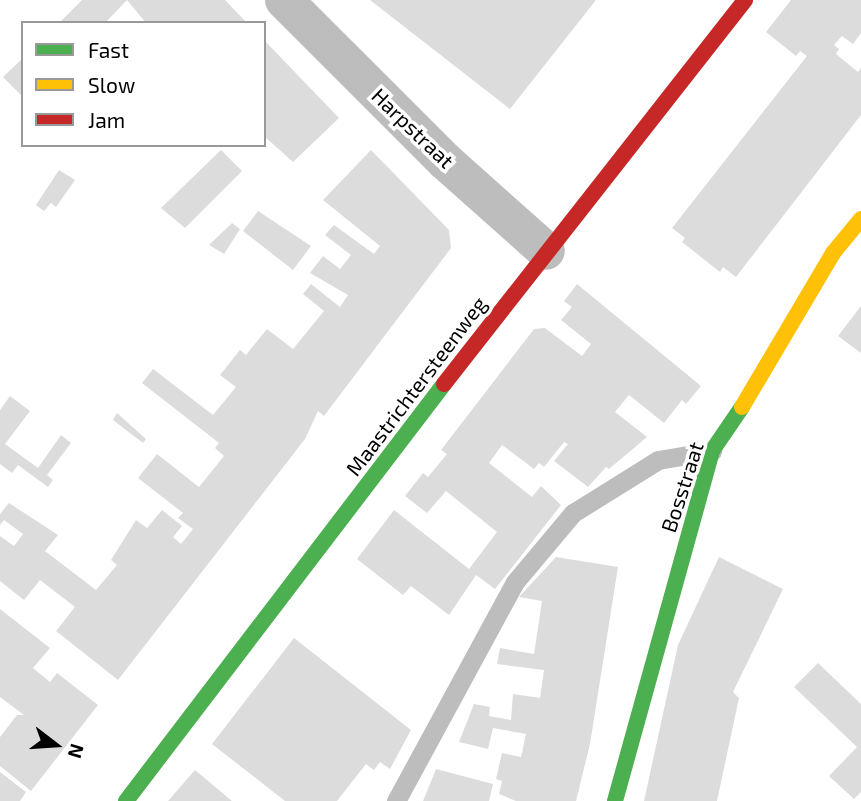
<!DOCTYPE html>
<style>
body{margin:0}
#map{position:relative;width:861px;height:801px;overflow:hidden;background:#fff;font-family:"Exo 2",sans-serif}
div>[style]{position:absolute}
.building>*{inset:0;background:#dcdcdc}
.lane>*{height:19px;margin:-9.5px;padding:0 9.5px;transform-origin:9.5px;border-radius:9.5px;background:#bdbdbd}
.street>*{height:38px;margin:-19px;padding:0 19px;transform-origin:19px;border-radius:19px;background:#bdbdbd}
.fast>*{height:16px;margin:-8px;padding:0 8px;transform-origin:8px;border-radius:8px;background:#4caf50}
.slow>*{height:16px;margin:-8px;padding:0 8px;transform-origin:8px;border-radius:8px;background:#ffc107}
.jam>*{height:16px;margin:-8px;padding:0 8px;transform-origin:8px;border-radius:8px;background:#c62828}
span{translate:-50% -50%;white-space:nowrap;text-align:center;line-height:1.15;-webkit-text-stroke:7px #fff;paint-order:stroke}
.street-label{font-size:21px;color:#000}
.legend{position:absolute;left:21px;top:21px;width:245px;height:126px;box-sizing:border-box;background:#fff;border:2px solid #999;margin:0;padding:9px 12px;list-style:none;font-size:21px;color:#000}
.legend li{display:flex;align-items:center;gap:14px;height:35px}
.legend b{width:35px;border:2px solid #999}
.north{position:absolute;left:21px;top:710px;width:70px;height:70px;-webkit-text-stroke:5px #fff;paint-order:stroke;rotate:107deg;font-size:19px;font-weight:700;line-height:28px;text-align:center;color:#000}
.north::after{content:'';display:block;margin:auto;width:24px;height:32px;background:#000;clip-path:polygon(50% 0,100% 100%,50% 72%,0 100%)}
</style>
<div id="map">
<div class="building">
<i style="clip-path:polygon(82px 0,225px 0,247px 23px,146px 23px,127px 0,105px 23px,59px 23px)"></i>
<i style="clip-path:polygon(370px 0,596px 0,510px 109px)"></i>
<i style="clip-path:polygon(791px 0,861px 0,861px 33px,853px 44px,842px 36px,834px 45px,839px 49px,836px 54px,858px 72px,861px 68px,861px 115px,736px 277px,723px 267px,720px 272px,682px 242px,685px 238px,672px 228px,807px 56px,800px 51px,796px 56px,766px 32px)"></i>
<i style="clip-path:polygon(264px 40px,339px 118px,293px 162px,264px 136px)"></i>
<i style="clip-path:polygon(23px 58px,23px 97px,3px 77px)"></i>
<i style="clip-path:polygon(221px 150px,242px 171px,185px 228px,161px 208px)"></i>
<i style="clip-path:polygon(371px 150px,449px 230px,451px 248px,324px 416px,318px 411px,305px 439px,118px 680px,56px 631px,75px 607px,40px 580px,24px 600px,0 581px,0 536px,14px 546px,23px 534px,4px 520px,0 525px,0 514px,9px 503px,58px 535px,45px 551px,96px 590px,117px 565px,111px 560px,136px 520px,147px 528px,162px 510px,182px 526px,173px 537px,181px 544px,193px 529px,178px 518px,183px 513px,138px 478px,157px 454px,199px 487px,224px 456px,215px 448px,219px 443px,142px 383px,153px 369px,213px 415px,236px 387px,220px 375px,240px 350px,246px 355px,267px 329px,293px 349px,324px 311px,303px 294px,311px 284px,340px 307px,348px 295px,310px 273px,323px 256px,340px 269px,351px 255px,325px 235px,334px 225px,374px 254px,380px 246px,323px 200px)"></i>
<i style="clip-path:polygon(59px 170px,75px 180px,56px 207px,51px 203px,44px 211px,36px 205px)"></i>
<i style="clip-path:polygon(258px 211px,311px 246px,293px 270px,243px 231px)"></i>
<i style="clip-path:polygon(232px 223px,240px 229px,224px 254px,209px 245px)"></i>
<i style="clip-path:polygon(577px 284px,701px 386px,686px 404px,682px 400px,664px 423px,629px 395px,615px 412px,647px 437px,609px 469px,606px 467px,588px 487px,554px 461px,568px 444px,564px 442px,544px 467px,539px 463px,534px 469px,502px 445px,489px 463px,532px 497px,541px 486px,561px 505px,495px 589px,476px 575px,449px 615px,411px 586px,403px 595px,357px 559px,394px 510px,469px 569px,497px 532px,446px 491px,427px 513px,405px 496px,423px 473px,428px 477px,447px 454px,441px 450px,534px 329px,545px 328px,582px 356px,591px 344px,561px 320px,572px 307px,564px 301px)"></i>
<i style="clip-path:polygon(861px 306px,861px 353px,838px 336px)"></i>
<i style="clip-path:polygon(10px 396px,30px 411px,5px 444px,38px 468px,61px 435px,71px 443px,47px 475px,53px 480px,48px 487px,18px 465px,12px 473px,0 464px,0 410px)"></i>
<i style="clip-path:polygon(117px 413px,146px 439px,143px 443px,113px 420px)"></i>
<i style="clip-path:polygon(556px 557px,618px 567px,590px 744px,576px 801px,516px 801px,499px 794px,502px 781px,496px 779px,502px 753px,521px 757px,526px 734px,493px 728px,488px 749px,459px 742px,474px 704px,490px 707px,489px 716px,511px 720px,513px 694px,540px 698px,544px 670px,497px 664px,500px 648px,534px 654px,542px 601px,519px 597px)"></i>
<i style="clip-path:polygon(719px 557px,783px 589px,733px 692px,739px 698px,717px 801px,644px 801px,678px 645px)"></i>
<i style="clip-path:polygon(0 609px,50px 648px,33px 668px,50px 682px,57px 673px,98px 705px,31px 791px,0 766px,0 737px,17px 715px,24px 715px,0 697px)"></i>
<i style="clip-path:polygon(294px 638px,411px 730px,390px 769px,380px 762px,374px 770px,366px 764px,337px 801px,285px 801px,212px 744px)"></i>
<i style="clip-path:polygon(818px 663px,861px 704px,861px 792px,854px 799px,829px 776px,857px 747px,794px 687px)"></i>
<i style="clip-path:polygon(436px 769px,493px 784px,489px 801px,423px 801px)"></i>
<i style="clip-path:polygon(195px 770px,232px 801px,168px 801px)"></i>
<i style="clip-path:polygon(0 772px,26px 792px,20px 801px,0 801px)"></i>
</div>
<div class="lane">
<i style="left:396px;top:801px;width:249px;rotate:-61.5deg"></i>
<i style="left:515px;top:582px;width:90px;rotate:-50deg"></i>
<i style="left:573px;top:513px;width:100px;rotate:-31.9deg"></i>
<i style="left:658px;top:460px;width:55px;rotate:-9.5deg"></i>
</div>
<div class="street">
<i style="left:284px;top:0;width:228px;rotate:45deg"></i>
<i style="left:445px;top:161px;width:135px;rotate:41.7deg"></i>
</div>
<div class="fast">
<i style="left:126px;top:801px;width:524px;rotate:-52.67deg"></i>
<i style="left:615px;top:801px;width:363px;rotate:-74.5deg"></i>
<i style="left:712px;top:451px;width:53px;rotate:-55.7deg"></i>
</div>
<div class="slow">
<i style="left:742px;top:407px;width:179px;rotate:-59.4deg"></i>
<i style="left:833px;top:253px;width:44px;rotate:-50.5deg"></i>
</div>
<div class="jam">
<i style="left:444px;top:384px;width:488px;rotate:-51.9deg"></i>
</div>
<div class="street-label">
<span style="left:413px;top:128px;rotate:44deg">Harpstraat</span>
<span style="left:416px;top:386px;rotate:-53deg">Maastrichtersteenweg</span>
<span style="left:682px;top:487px;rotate:-72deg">Bosstraat</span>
</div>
<ul class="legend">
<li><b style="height:9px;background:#4caf50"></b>Fast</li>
<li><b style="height:9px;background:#ffc107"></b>Slow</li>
<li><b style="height:9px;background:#c62828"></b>Jam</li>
</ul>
<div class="north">N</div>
</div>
